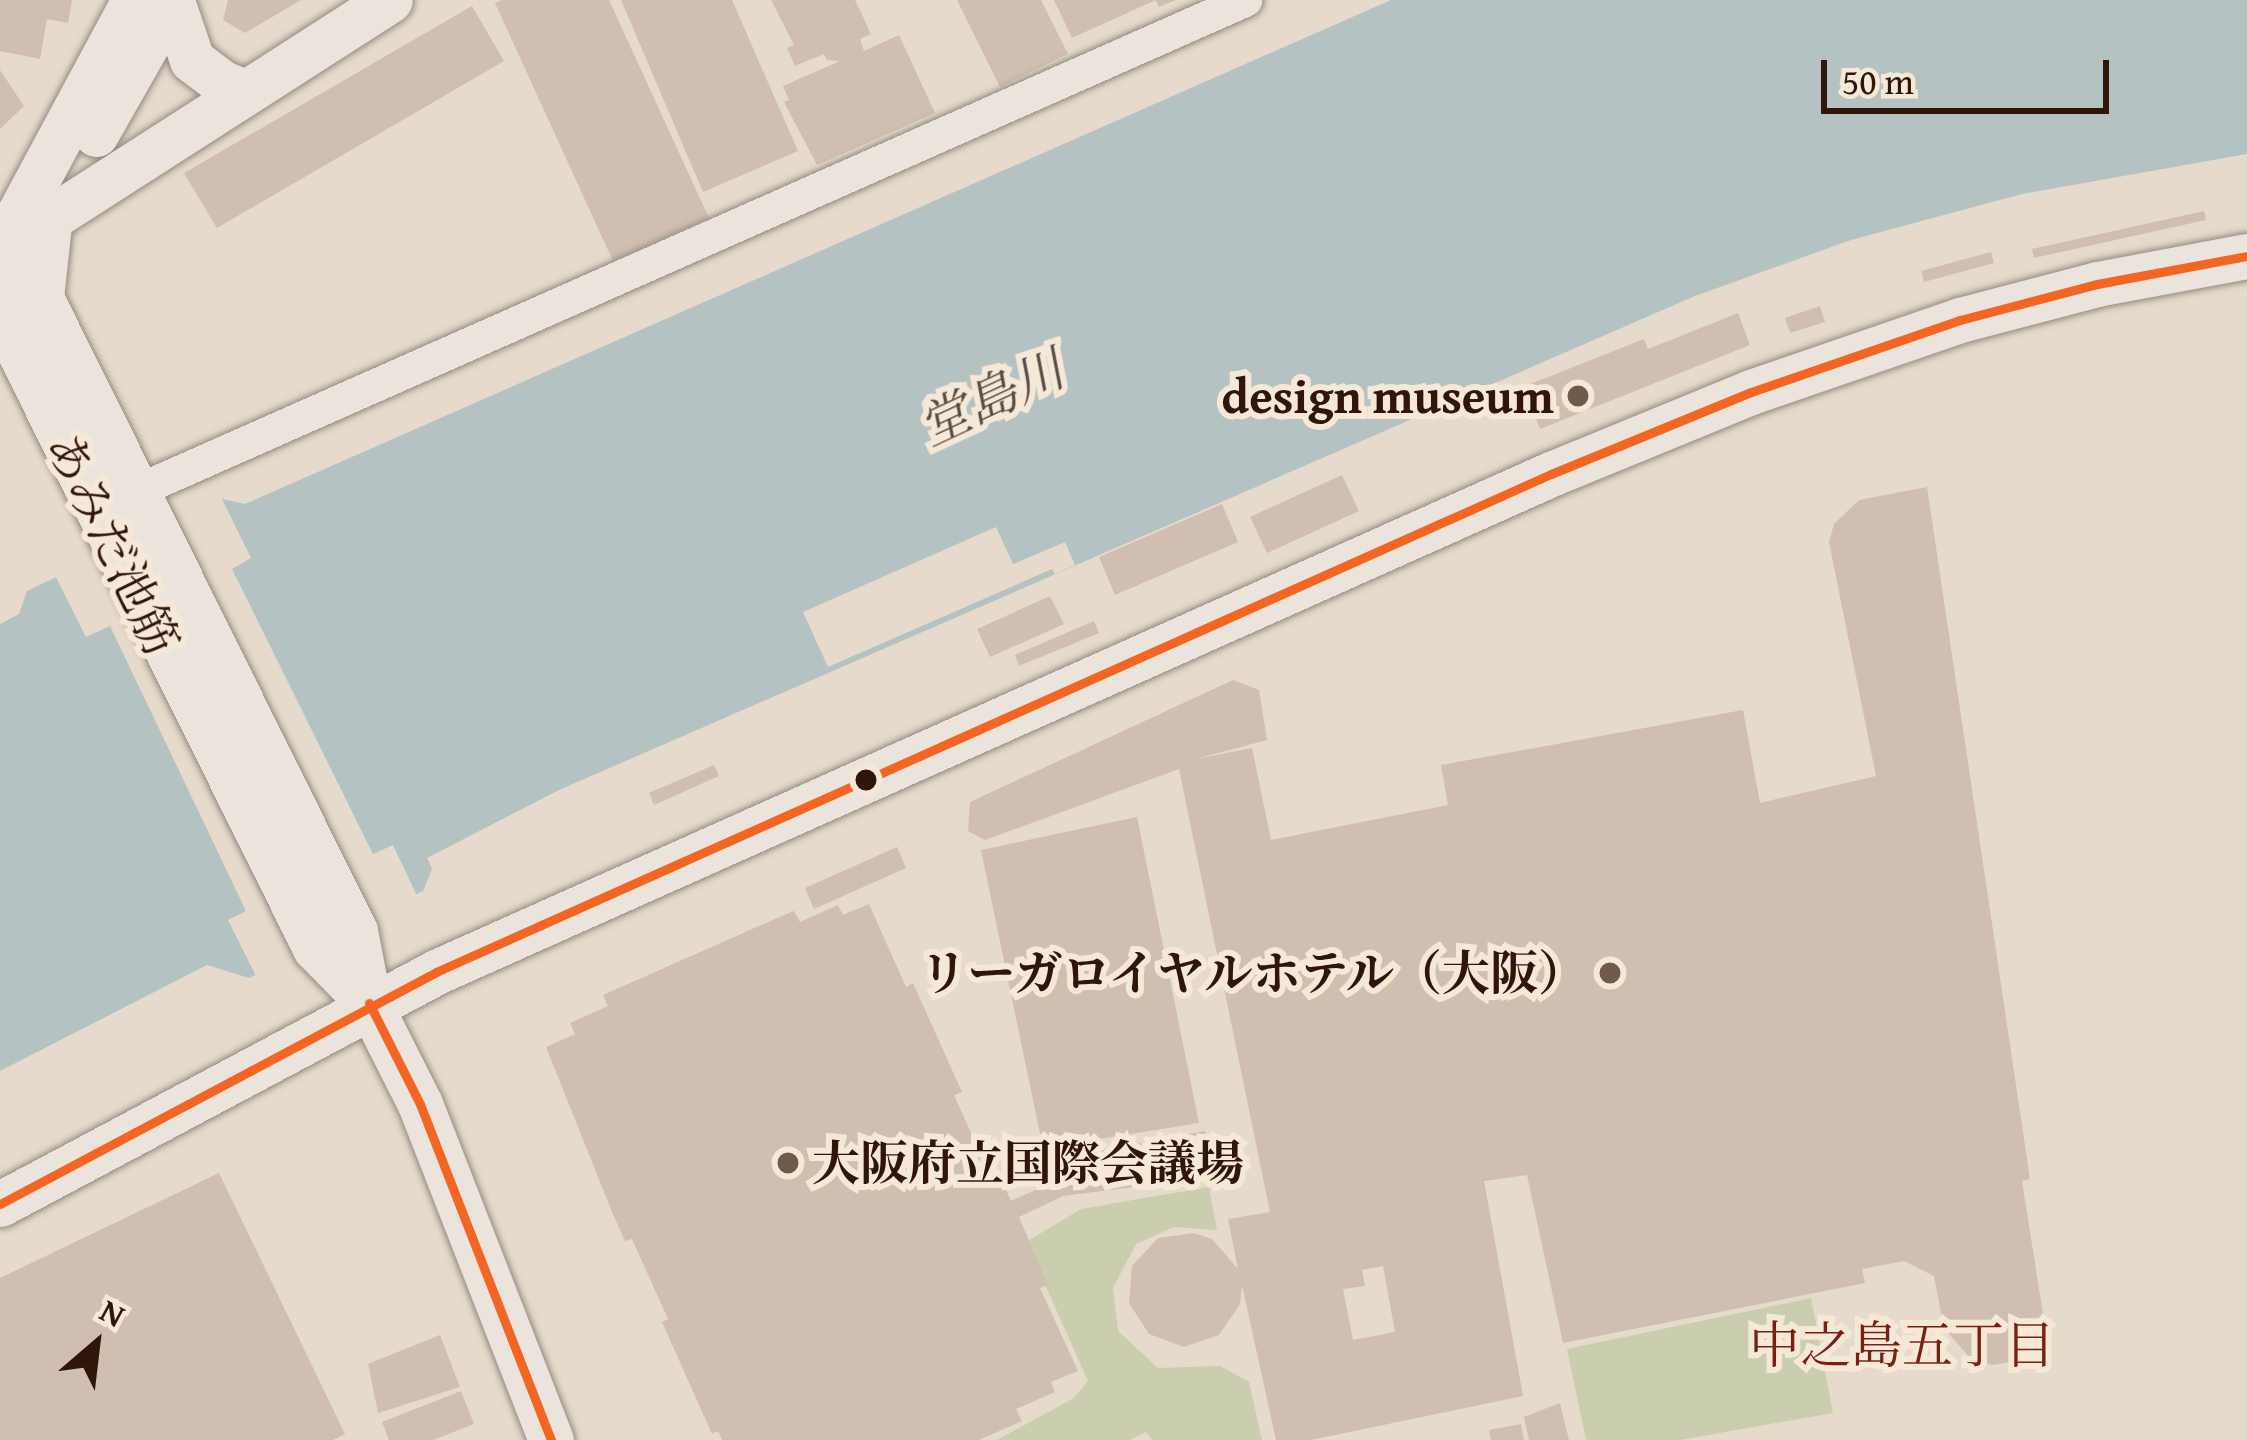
<!DOCTYPE html>
<meta charset="utf-8">
<style>
body{margin:0}
#map{position:relative;width:2247px;height:1440px;overflow:hidden;background:#e5dacb;font-family:"Gentium Book Plus","Noto Serif JP",serif}
div>[style]{position:absolute}
.green>*{inset:0;background:#cacdae}
.water>*{inset:0;background:#b5c2c2}
.pier>*{inset:0;background:#e5dacb}
.building>*{inset:0;background:#d0beb1}
.roads{filter:drop-shadow(0 0 3px #958b81) drop-shadow(0 0 3px #958b81)}
.street>*{height:33px;margin:-16.5px;padding:0 16.5px;transform-origin:16.5px;border-radius:16.5px;background:#eae4dd}
.secondary>*{height:45px;margin:-22.5px;padding:0 22.5px;transform-origin:22.5px;border-radius:22.5px;background:#eae4dd}
.bus-1>*{height:9px;margin:-4.5px;padding:0 4.5px;transform-origin:4.5px;border-radius:4.5px;background:#f26522}
.dots>*{width:33px;height:33px;translate:-50% -50%;box-sizing:border-box;border:6px solid #f5e8d6;border-radius:50%}
span{translate:-50% -50%;white-space:nowrap;text-align:center;line-height:1.15;-webkit-text-stroke:12px #f5e8d6;paint-order:stroke}
.poi-label{font-size:48px;color:#301509;font-weight:700}
.right{translate:-100% -50%;text-align:right}
.left{translate:0 -50%;text-align:left}
.street-label{font-size:48px;color:#301509}
.water-label{font-size:51px;color:#574e48;font-style:italic}
.neighbourhood-label{font-size:51px;color:#7a1f14}
.north{position:absolute;left:36px;top:1284px;width:120px;height:120px;-webkit-text-stroke:9px #f5e8d6;paint-order:stroke;rotate:28deg;font-size:33px;font-weight:700;line-height:48px;text-align:center;color:#301509}
.north::after{content:'';display:block;margin:auto;width:42px;height:54px;background:#301509;clip-path:polygon(50% 0,100% 100%,50% 72%,0 100%)}
.scale{position:absolute;left:1821px;top:60px;width:288px;height:54px;box-sizing:border-box;border:6px solid #301509;border-top:0;padding-left:15px;font-size:36px;line-height:42px;white-space:nowrap;color:#301509;-webkit-text-stroke:9px #f5e8d6;paint-order:stroke}
</style>
<div id="map">
<div class="green">
<i style="clip-path:polygon(1209px 1187px,1217px 1230px,1174px 1227px,1136px 1244px,1113px 1288px,1118px 1331px,1158px 1368px,1220px 1366px,1249px 1382px,1262px 1440px,1153px 1440px,1146px 1432px,1130px 1440px,997px 1440px,1074px 1398px,1088px 1381px,1026px 1242px,1081px 1209px)"></i>
<i style="clip-path:polygon(1811px 1298px,1833px 1413px,1680px 1440px,1586px 1440px,1567px 1349px)"></i>
</div>
<div class="water">
<i style="clip-path:polygon(1391px 0,2247px 0,2247px 154px,2022px 194px,1851px 240px,1695px 296px,559px 790px,427px 858px,432px 869px,423px 891px,249px 978px,207px 965px,0 1071px,0 624px,19px 614px,27px 591px,222px 499px,245px 504px)"></i>
</div>
<div class="pier">
<i style="clip-path:polygon(221px 497px,251px 558px,232px 569px,373px 854px,393px 845px,419px 900px,258px 980px,228px 920px,246px 911px,110px 626px,86px 637px,56px 577px)"></i>
<i style="clip-path:polygon(996px 527px,1013px 564px,1065px 542px,1075px 565px,1055px 574px,1052px 569px,828px 667px,803px 612px)"></i>
</div>
<div class="building">
<i style="clip-path:polygon(0 0,72px 0,68px 23px,47px 19px,40px 59px,0 51px)"></i>
<i style="clip-path:polygon(228px 0,301px 0,245px 33px,223px 20px)"></i>
<i style="clip-path:polygon(502px 0,609px 0,709px 218px,613px 261px,495px 3px)"></i>
<i style="clip-path:polygon(621px 0,732px 0,798px 151px,703px 192px)"></i>
<i style="clip-path:polygon(771px 0,855px 0,871px 34px,860px 39px,864px 51px,899px 35px,935px 113px,817px 165px,784px 102px,789px 100px,783px 86px,840px 61px,827px 60px,824px 54px,795px 66px,787px 48px,794px 45px)"></i>
<i style="clip-path:polygon(957px 0,1041px 0,1068px 54px,1000px 87px)"></i>
<i style="clip-path:polygon(1054px 0,1176px 0,1159px 7px,1156px 0,1072px 38px)"></i>
<i style="clip-path:polygon(472px 6px,504px 61px,217px 228px,184px 173px)"></i>
<i style="clip-path:polygon(0 70px,24px 106px,0 129px)"></i>
<i style="clip-path:polygon(2204px 211px,2206px 220px,2034px 258px,2032px 249px)"></i>
<i style="clip-path:polygon(1991px 252px,1994px 263px,1924px 282px,1921px 271px)"></i>
<i style="clip-path:polygon(1820px 306px,1825px 322px,1790px 333px,1785px 318px)"></i>
<i style="clip-path:polygon(1738px 313px,1750px 345px,1540px 429px,1523px 387px,1644px 339px,1648px 349px)"></i>
<i style="clip-path:polygon(1342px 475px,1359px 511px,1267px 553px,1250px 517px)"></i>
<i style="clip-path:polygon(evenodd,1927px 487px,2030px 1179px,2022px 1181px,2043px 1314px,2038px 1335px,2011px 1362px,1992px 1365px,1971px 1359px,1944px 1328px,1934px 1276px,1904px 1261px,1862px 1269px,1865px 1283px,1563px 1343px,1527px 1175px,1484px 1181px,1523px 1396px,1311px 1440px,1276px 1440px,1242px 1285px,1240px 1304px,1219px 1335px,1184px 1347px,1149px 1334px,1129px 1303px,1132px 1266px,1158px 1238px,1194px 1233px,1212px 1239px,1238px 1269px,1228px 1219px,1270px 1212px,1179px 769px,985px 840px,968px 831px,970px 802px,1233px 680px,1259px 690px,1267px 740px,1196px 759px,1252px 748px,1271px 840px,1448px 805px,1441px 765px,1743px 710px,1760px 803px,1876px 776px,1829px 542px,1834px 524px,1859px 500px,1927px 487px,1383px 1266px,1395px 1332px,1353px 1340px,1343px 1289px,1365px 1286px,1362px 1270px,1383px 1266px)"></i>
<i style="clip-path:polygon(1222px 504px,1238px 542px,1115px 595px,1099px 557px)"></i>
<i style="clip-path:polygon(1050px 596px,1064px 624px,990px 657px,977px 629px)"></i>
<i style="clip-path:polygon(1094px 621px,1099px 633px,1019px 666px,1015px 655px)"></i>
<i style="clip-path:polygon(714px 765px,719px 776px,654px 805px,649px 793px)"></i>
<i style="clip-path:polygon(1137px 817px,1199px 1123px,1043px 1148px,981px 850px)"></i>
<i style="clip-path:polygon(897px 847px,906px 868px,814px 909px,805px 888px)"></i>
<i style="clip-path:polygon(869px 904px,906px 987px,913px 983px,962px 1092px,954px 1095px,991px 1177px,999px 1174px,1011px 1201px,1044px 1186px,1038px 1162px,1205px 1131px,1212px 1177px,1063px 1196px,1019px 1217px,1048px 1285px,1040px 1288px,1078px 1371px,1051px 1382px,1055px 1392px,1016px 1409px,1022px 1421px,979px 1440px,722px 1440px,718px 1431px,712px 1434px,662px 1322px,668px 1319px,632px 1239px,625px 1241px,610px 1207px,546px 1047px,575px 1034px,570px 1023px,608px 1006px,603px 995px,775px 919px,794px 911px,800px 922px,838px 905px,843px 915px)"></i>
<i style="clip-path:polygon(219px 1173px,345px 1434px,333px 1440px,0 1440px,0 1278px)"></i>
<i style="clip-path:polygon(440px 1335px,460px 1387px,378px 1413px,368px 1364px)"></i>
<i style="clip-path:polygon(461px 1391px,474px 1424px,433px 1440px,389px 1440px,382px 1422px)"></i>
<i style="clip-path:polygon(1560px 1403px,1569px 1440px,1529px 1440px,1524px 1417px)"></i>
<i style="clip-path:polygon(1521px 1424px,1524px 1440px,1491px 1440px,1489px 1430px)"></i>
</div>
<div class="roads">
<div class="street">
<i style="left:138px;top:490px;width:1211px;rotate:-23.88deg"></i>
</div>
<div class="secondary">
<i style="left:134px;top:0;width:276px;rotate:118.3deg"></i>
<i style="left:3px;top:243px;width:80px;rotate:88.6deg"></i>
<i style="left:5px;top:323px;width:698px;rotate:63.62deg"></i>
<i style="left:315px;top:948px;width:77px;rotate:45.5deg"></i>
<i style="left:172px;top:1px;width:62px;rotate:71.3deg"></i>
<i style="left:192px;top:60px;width:39px;rotate:37deg"></i>
<i style="left:223px;top:83px;width:24px;rotate:22deg"></i>
<i style="left:96px;top:134px;width:154px;rotate:-60.4deg"></i>
<i style="left:50px;top:215px;width:83px;rotate:96.2deg"></i>
<i style="left:41px;top:298px;width:707px;rotate:63.62deg"></i>
<i style="left:355px;top:931px;width:73px;rotate:79deg"></i>
<i style="left:369px;top:1003px;width:113px;rotate:63.2deg"></i>
<i style="left:420px;top:1104px;width:361px;rotate:68.7deg"></i>
<i style="left:27px;top:233px;width:431px;rotate:-32.7deg"></i>
<i style="left:0;top:1204px;width:494px;rotate:-28deg"></i>
<i style="left:436px;top:972px;width:1221px;rotate:-24.07deg"></i>
<i style="left:1551px;top:474px;width:216px;rotate:-22.3deg"></i>
<i style="left:1751px;top:392px;width:221px;rotate:-19deg"></i>
<i style="left:1960px;top:320px;width:142px;rotate:-14.7deg"></i>
<i style="left:2097px;top:284px;width:153px;rotate:-10.6deg"></i>
</div>
</div>
<div class="bus-1">
<i style="left:369px;top:1003px;width:113px;rotate:63.2deg"></i>
<i style="left:420px;top:1104px;width:361px;rotate:68.7deg"></i>
<i style="left:0;top:1204px;width:494px;rotate:-28deg"></i>
<i style="left:436px;top:972px;width:1221px;rotate:-24.07deg"></i>
<i style="left:1551px;top:474px;width:216px;rotate:-22.3deg"></i>
<i style="left:1751px;top:392px;width:221px;rotate:-19deg"></i>
<i style="left:1960px;top:320px;width:142px;rotate:-14.7deg"></i>
<i style="left:2097px;top:284px;width:153px;rotate:-10.6deg"></i>
</div>
<div class="dots">
<i style="left:1578px;top:396px;background:#6f5a4d"></i>
<i style="left:866px;top:780px;background:#301509"></i>
<i style="left:1610px;top:973px;background:#6f5a4d"></i>
<i style="left:788px;top:1163px;background:#6f5a4d"></i>
</div>
<div class="poi-label">
<span class="right" style="left:1554px;top:396px">design museum</span>
<span class="right" style="left:1586px;top:973px">リーガロイヤルホテル（大阪）</span>
<span class="left" style="left:812px;top:1163px">大阪府立国際会議場</span>
</div>
<div class="street-label">
<span style="left:113px;top:543px;rotate:64deg">あみだ池筋</span>
</div>
<div class="water-label">
<span style="left:991px;top:398px;rotate:-25deg">堂島川</span>
</div>
<div class="neighbourhood-label">
<span style="left:1902px;top:1345px">中之島五丁目</span>
</div>
<div class="north">N</div>
<div class="scale">50 m</div>
</div>
